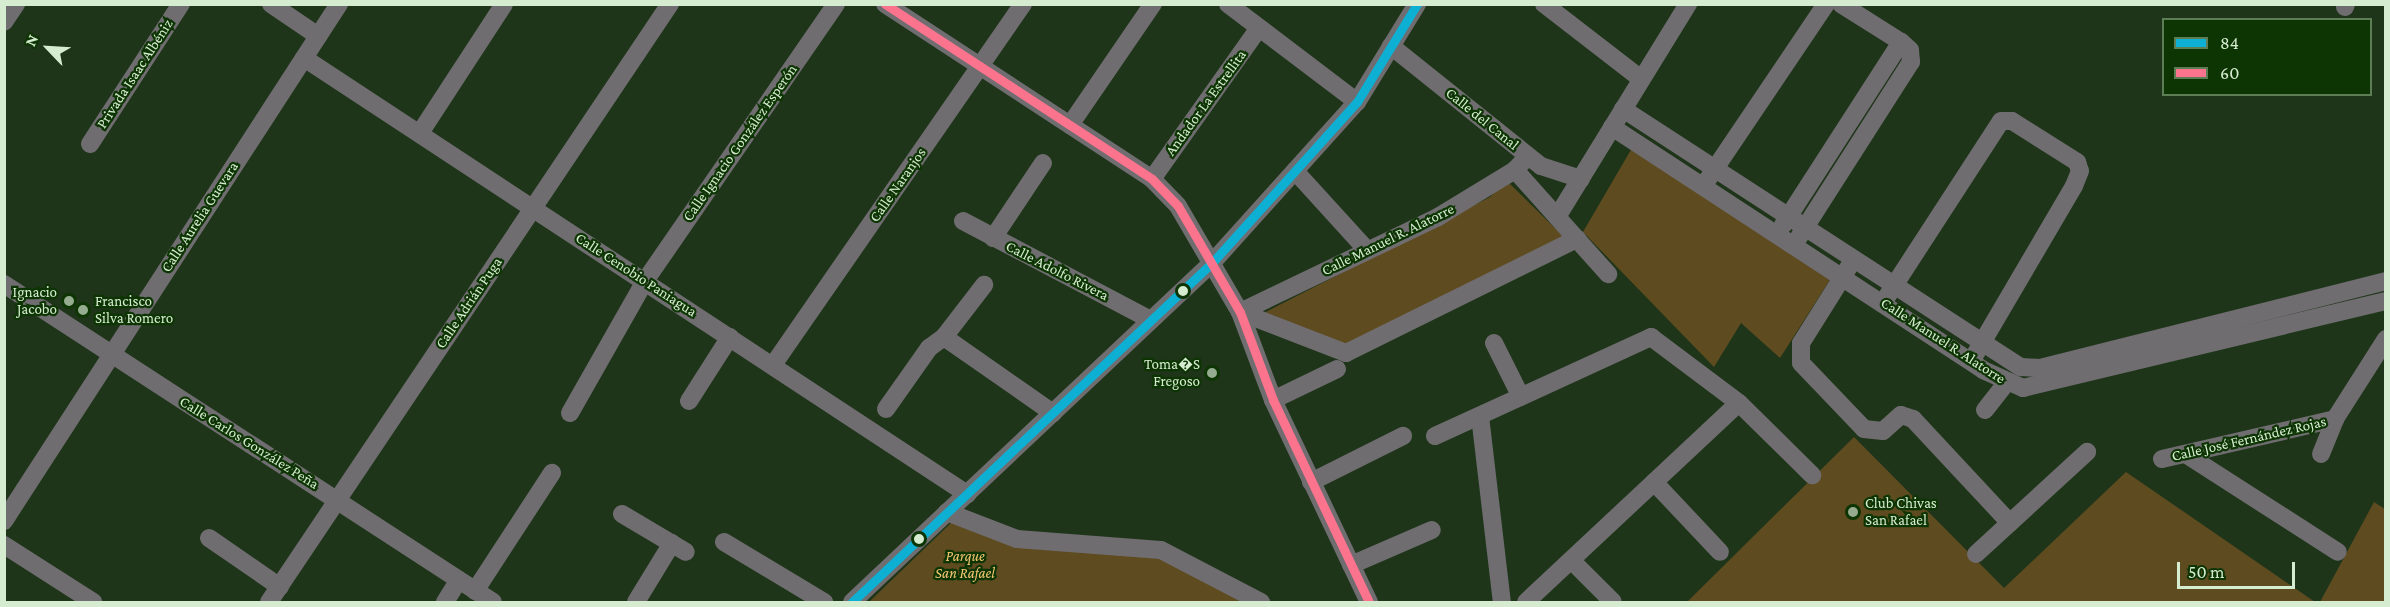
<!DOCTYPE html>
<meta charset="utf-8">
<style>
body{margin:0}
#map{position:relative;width:2390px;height:607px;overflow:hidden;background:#1f351a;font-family:"Crimson Pro",serif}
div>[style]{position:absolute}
.green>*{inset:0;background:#5e4b20}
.minor>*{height:18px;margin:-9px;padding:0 9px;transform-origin:9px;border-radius:9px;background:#6f6d70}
.bus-1>*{height:9px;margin:-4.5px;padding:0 4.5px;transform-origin:4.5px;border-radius:4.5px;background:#0dafd3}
.bus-2>*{height:9px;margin:-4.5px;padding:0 4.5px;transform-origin:4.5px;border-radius:4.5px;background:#fc738d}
.dots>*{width:16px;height:16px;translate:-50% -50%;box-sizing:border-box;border:3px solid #0d3503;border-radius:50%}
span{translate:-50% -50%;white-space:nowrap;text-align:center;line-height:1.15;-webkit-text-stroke:4.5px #0d3503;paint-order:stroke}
.street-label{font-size:15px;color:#d5ecd0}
.poi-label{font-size:15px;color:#d5ecd0}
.right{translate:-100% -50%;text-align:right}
.left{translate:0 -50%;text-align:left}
.park-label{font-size:15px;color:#f6c672;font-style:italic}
.frame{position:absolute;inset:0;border:6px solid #d5ecd0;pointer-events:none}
.legend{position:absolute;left:2162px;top:18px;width:210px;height:78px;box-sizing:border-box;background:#0d3503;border:2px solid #5d7e55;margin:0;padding:8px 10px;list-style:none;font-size:18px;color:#d5ecd0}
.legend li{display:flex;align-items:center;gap:12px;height:30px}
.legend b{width:30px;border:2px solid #5d7e55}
.north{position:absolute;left:18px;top:18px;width:60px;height:60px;-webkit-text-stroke:4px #0d3503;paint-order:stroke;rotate:295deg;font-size:16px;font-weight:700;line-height:24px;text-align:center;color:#d5ecd0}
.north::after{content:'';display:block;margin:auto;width:21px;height:27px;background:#d5ecd0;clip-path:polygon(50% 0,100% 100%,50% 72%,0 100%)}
.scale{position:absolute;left:2177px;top:562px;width:118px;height:27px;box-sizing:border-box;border:3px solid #d5ecd0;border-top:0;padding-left:8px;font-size:18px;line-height:21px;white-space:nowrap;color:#d5ecd0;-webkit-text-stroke:4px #0d3503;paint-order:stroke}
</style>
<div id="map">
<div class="green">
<i style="clip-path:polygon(1632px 148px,1833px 275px,1780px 358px,1741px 323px,1714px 367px,1583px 232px)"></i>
<i style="clip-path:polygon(1506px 180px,1565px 238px,1345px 348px,1260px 315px,1490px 197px)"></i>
<i style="clip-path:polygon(1854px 437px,2004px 588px,2126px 472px,2315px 602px,1687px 602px)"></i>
<i style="clip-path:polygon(2374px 502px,2385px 509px,2385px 602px,2320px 602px)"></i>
<i style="clip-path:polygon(953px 521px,1151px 553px,1242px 602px,869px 602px)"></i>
</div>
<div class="minor">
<i style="left:271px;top:4px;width:57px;rotate:34.2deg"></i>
<i style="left:885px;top:4px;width:319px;rotate:33.2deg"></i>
<i style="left:1152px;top:179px;width:37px;rotate:46deg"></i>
<i style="left:1178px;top:206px;width:123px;rotate:59.7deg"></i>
<i style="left:1240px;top:312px;width:94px;rotate:69.4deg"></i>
<i style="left:1273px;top:400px;width:224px;rotate:64.6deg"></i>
<i style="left:1228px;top:4px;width:162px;rotate:37.2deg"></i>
<i style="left:1544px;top:4px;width:123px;rotate:37.7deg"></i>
<i style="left:2345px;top:7px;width:3px;rotate:-72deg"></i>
<i style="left:4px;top:22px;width:22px;rotate:-56deg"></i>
<i style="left:1391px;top:46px;width:192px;rotate:38.7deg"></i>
<i style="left:1541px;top:166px;width:42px;rotate:18deg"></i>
<i style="left:304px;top:58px;width:794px;rotate:33.33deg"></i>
<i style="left:1623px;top:109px;width:474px;rotate:33deg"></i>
<i style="left:2021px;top:367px;width:19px;rotate:3deg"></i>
<i style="left:2040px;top:368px;width:357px;rotate:-14.1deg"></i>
<i style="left:1070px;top:125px;width:147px;rotate:-55.6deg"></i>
<i style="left:1612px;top:127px;width:443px;rotate:33.2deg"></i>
<i style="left:1983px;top:370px;width:44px;rotate:24.2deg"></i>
<i style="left:2023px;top:388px;width:373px;rotate:-13.5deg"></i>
<i style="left:420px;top:133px;width:154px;rotate:-56.9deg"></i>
<i style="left:90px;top:144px;width:167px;rotate:-57deg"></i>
<i style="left:1515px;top:170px;width:140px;rotate:48.2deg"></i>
<i style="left:1295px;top:171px;width:107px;rotate:47.7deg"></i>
<i style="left:1152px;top:179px;width:185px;rotate:-54.7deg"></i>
<i style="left:1708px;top:179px;width:211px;rotate:-56deg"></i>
<i style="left:1557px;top:217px;width:250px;rotate:-58.4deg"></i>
<i style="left:963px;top:221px;width:212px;rotate:27.8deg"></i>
<i style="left:1783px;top:225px;width:218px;rotate:-57.2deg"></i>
<i style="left:1799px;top:237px;width:208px;rotate:-57.4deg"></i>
<i style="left:1911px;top:62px;width:12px;rotate:-95deg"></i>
<i style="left:1910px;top:50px;width:12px;rotate:-138deg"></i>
<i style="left:1901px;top:42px;width:71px;rotate:-147.7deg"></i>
<i style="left:993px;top:238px;width:90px;rotate:-56.3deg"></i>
<i style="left:1850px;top:265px;width:92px;rotate:122.1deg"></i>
<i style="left:1801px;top:343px;width:20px;rotate:90deg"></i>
<i style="left:1801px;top:363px;width:91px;rotate:46.3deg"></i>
<i style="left:1864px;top:429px;width:19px;rotate:6deg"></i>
<i style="left:1883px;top:431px;width:24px;rotate:-42deg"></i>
<i style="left:1901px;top:415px;width:13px;rotate:18deg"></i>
<i style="left:1913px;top:419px;width:142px;rotate:47deg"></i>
<i style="left:4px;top:284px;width:583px;rotate:33.04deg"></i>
<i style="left:1888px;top:295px;width:207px;rotate:-57deg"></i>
<i style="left:2001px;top:121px;width:11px"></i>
<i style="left:2012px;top:121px;width:77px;rotate:32.2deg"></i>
<i style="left:2077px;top:162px;width:9px;rotate:72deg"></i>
<i style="left:2080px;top:171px;width:16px;rotate:112deg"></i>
<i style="left:2074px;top:186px;width:196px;rotate:120.4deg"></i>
<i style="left:1240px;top:312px;width:114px;rotate:21.1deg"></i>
<i style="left:1346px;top:353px;width:258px;rotate:-26.3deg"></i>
<i style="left:1240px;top:312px;width:220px;rotate:-25.6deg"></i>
<i style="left:1438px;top:217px;width:90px;rotate:-31.4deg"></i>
<i style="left:1515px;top:170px;width:19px;rotate:-47deg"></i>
<i style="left:944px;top:337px;width:133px;rotate:34.9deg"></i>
<i style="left:1494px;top:343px;width:60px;rotate:63.4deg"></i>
<i style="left:773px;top:365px;width:439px;rotate:-55.3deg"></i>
<i style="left:1273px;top:400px;width:71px;rotate:-25.8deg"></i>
<i style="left:689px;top:401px;width:76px;rotate:-57.4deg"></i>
<i style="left:886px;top:409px;width:75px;rotate:-54.8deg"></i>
<i style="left:929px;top:348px;width:19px;rotate:-36deg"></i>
<i style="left:944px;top:337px;width:66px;rotate:-52.4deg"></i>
<i style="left:1985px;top:410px;width:34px;rotate:-52deg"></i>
<i style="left:570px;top:413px;width:152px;rotate:-60.4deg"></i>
<i style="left:645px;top:281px;width:336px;rotate:-55.4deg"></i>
<i style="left:1480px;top:416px;width:187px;rotate:83.3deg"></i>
<i style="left:1435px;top:436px;width:238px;rotate:-24.6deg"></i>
<i style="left:1651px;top:337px;width:110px;rotate:36.9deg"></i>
<i style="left:1739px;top:403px;width:103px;rotate:44.6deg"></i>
<i style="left:2321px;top:454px;width:38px;rotate:-68deg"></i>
<i style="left:2335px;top:419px;width:95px;rotate:-57.5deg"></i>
<i style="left:2187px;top:455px;width:179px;rotate:32.7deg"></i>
<i style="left:2162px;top:459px;width:178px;rotate:-13deg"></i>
<i style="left:1311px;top:482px;width:103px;rotate:-26.6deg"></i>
<i style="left:1654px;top:482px;width:96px;rotate:46.7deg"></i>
<i style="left:947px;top:512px;width:75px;rotate:21.1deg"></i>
<i style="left:1017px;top:539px;width:144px;rotate:4.4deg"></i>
<i style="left:1161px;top:550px;width:113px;rotate:27.5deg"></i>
<i style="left:622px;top:514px;width:74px;rotate:30.7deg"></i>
<i style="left:4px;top:521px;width:616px;rotate:-57.06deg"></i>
<i style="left:209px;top:538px;width:86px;rotate:34.6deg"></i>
<i style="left:724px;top:542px;width:117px;rotate:31deg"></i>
<i style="left:4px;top:545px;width:106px;rotate:32.6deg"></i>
<i style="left:1976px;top:554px;width:151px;rotate:-42.6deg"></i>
<i style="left:1571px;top:560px;width:59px;rotate:45deg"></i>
<i style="left:1351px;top:565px;width:88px;rotate:-23.4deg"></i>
<i style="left:475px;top:591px;width:141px;rotate:-56.9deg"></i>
<i style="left:269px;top:602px;width:720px;rotate:-56.16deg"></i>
<i style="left:445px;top:602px;width:26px;rotate:-58deg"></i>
<i style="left:636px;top:602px;width:69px;rotate:-58.6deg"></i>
<i style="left:852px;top:602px;width:492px;rotate:-43.3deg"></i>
<i style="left:1210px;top:265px;width:219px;rotate:-48deg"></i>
<i style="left:1357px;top:102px;width:115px;rotate:-58.5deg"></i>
<i style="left:1526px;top:602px;width:291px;rotate:-43.1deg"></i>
</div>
<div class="bus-1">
<i style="left:852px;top:602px;width:492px;rotate:-43.3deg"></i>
<i style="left:1210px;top:265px;width:219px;rotate:-48deg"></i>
<i style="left:1357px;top:102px;width:115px;rotate:-58.5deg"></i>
</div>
<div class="bus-2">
<i style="left:885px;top:4px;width:319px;rotate:33.2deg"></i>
<i style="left:1152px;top:179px;width:37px;rotate:46deg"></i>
<i style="left:1178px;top:206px;width:123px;rotate:59.7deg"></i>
<i style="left:1240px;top:312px;width:94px;rotate:69.4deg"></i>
<i style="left:1273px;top:400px;width:224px;rotate:64.6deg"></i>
</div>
<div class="dots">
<i style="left:1183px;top:291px;background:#d5ecd0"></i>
<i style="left:69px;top:301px;background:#95ac90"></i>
<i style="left:83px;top:310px;background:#95ac90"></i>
<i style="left:1212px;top:373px;background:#95ac90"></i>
<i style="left:1853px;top:512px;background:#95ac90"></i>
<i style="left:919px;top:539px;background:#d5ecd0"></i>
</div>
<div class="street-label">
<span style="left:135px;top:74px;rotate:-57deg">Privada Isaac Albéniz</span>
<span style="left:1206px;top:103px;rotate:-54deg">Andador La Estrellita</span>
<span style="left:1482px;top:119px;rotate:39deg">Calle del Canal</span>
<span style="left:740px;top:143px;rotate:-55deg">Calle Ignacio González Esperón</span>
<span style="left:898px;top:185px;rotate:-55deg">Calle Naranjos</span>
<span style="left:200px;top:217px;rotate:-57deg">Calle Aurelia Guevara</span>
<span style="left:1388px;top:240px;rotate:-26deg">Calle Manuel R. Alatorre</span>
<span style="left:1057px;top:271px;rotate:27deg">Calle Adolfo Rivera</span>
<span style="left:636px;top:275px;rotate:33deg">Calle Cenobio Paniagua</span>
<span style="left:469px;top:303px;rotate:-56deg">Calle Adrián Puga</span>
<span style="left:1943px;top:341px;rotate:33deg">Calle Manuel R. Alatorre</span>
<span style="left:2249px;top:439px;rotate:-13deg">Calle José Fernández Rojas</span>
<span style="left:249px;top:443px;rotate:32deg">Calle Carlos González Peña</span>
</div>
<div class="poi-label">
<span class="right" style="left:57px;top:301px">Ignacio<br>Jacobo</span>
<span class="left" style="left:95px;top:310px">Francisco<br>Silva Romero</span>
<span class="right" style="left:1200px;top:373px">Toma�S<br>Fregoso</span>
<span class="left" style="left:1865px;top:512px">Club Chivas<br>San Rafael</span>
</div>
<div class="park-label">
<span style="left:965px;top:565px">Parque<br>San Rafael</span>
</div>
<div class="frame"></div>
<ul class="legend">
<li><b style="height:8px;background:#0dafd3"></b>84</li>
<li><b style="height:8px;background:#fc738d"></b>60</li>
</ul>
<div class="north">N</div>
<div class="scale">50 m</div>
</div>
